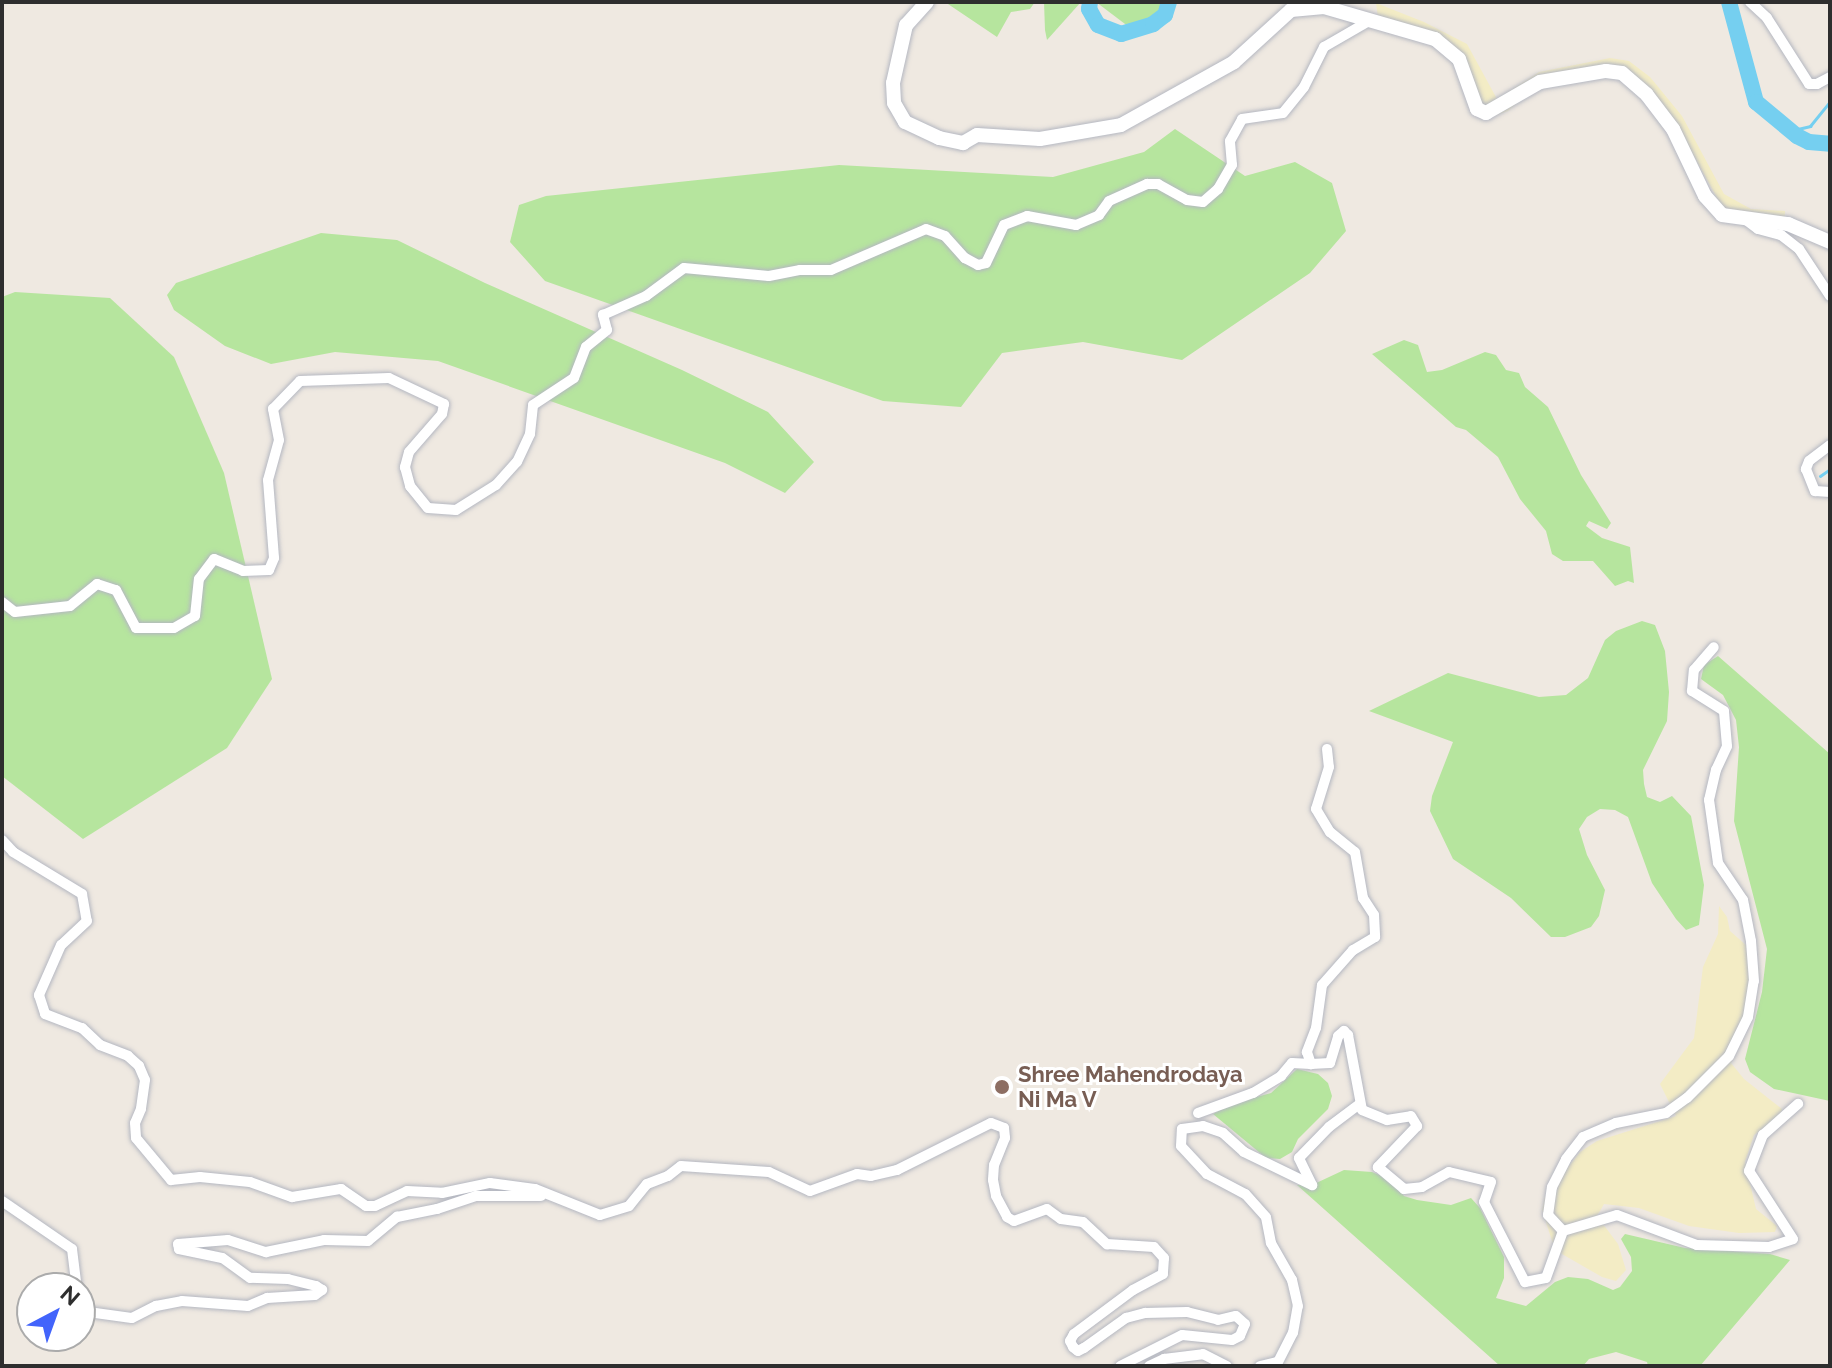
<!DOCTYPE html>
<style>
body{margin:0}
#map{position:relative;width:1832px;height:1368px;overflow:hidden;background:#efe9e1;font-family:Raleway,sans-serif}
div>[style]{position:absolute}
.green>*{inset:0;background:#b6e59e}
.sand>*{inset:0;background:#f3ecc5}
.stream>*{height:3px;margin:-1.5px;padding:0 1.5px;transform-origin:1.5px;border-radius:1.5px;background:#75cff0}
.river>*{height:16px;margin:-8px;padding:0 8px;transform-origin:8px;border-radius:8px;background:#75cff0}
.roads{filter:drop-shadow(0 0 2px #b4b7c1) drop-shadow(0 0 2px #b4b7c1)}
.street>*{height:10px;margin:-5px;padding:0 5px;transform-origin:5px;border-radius:5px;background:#fff}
.secondary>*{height:14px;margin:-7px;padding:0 7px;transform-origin:7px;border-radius:7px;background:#fff}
.dots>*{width:22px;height:22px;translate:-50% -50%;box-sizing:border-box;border:4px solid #fff;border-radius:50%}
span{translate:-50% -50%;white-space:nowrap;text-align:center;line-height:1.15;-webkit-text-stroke:6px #fff;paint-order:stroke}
.education-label{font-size:22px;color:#785e54;font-weight:700}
.left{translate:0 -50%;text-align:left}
.frame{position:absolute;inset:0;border:4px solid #2e2e2e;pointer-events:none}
.north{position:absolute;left:16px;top:1272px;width:80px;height:80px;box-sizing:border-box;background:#fff;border:2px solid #ababab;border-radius:50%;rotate:41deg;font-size:22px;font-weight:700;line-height:32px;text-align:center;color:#2e2e2e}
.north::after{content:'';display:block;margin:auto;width:28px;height:36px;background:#4264fb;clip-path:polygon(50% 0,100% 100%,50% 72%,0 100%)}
</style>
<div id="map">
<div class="green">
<i style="clip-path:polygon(945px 2px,1035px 2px,1030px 9px,1011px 12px,997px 37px)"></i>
<i style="clip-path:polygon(1044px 2px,1081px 2px,1047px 40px,1045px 30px)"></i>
<i style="clip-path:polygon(1096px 2px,1163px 2px,1155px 16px,1144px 25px,1129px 27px)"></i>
<i style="clip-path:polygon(1175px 129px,1245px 176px,1295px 162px,1332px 183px,1346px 231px,1310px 273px,1182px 360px,1083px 342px,1002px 353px,961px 407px,883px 401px,545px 281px,510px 242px,519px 205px,546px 196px,839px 165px,1053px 177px,1144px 152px)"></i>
<i style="clip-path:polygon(321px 233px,397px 240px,485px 283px,682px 370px,768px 412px,814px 462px,785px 493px,725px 463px,438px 361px,335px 352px,271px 364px,225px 346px,174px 310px,167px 295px,176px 283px)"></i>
<i style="clip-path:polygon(15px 292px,110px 298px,174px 357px,224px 473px,272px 679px,227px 748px,83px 839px,2px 776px,2px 297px)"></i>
<i style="clip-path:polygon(1404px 340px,1418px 345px,1427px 372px,1442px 370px,1485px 352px,1496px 355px,1506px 370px,1519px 373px,1525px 387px,1548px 407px,1581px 475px,1611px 523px,1607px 529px,1589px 521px,1586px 526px,1602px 538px,1630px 547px,1634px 583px,1628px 581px,1615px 586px,1593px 561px,1563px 561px,1552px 554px,1546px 531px,1520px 499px,1498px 457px,1466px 430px,1456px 427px,1372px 354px)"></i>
<i style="clip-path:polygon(1642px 621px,1655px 625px,1665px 651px,1669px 692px,1667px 721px,1643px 770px,1644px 784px,1647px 797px,1660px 802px,1672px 796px,1691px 816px,1704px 885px,1699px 925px,1686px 930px,1676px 919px,1652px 883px,1628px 817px,1615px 810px,1600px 809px,1587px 817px,1579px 829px,1587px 855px,1605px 890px,1599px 916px,1591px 927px,1565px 937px,1551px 937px,1511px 898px,1453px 859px,1430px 811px,1432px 796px,1453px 742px,1369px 711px,1448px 673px,1539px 697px,1566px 695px,1588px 678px,1605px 640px,1616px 631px)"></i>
<i style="clip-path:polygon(1718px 656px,1830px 754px,1830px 1101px,1774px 1089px,1750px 1072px,1745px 1059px,1762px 992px,1767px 949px,1734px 821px,1739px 747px,1736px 720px,1723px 695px,1701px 679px,1704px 665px)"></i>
<i style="clip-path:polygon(1297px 1069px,1318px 1074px,1328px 1083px,1332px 1096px,1328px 1109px,1298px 1139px,1292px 1152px,1280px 1159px,1266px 1158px,1213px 1114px,1231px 1104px,1271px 1093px)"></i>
<i style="clip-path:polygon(1344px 1170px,1372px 1172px,1392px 1180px,1404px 1196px,1417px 1200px,1451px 1205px,1471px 1198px,1480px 1208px,1504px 1257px,1504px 1278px,1496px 1298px,1526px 1306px,1555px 1282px,1568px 1277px,1588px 1279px,1613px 1290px,1620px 1287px,1632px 1271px,1631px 1257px,1621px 1239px,1625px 1234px,1685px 1248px,1770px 1254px,1790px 1260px,1700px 1366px,1648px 1366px,1647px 1362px,1616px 1352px,1589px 1359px,1583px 1366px,1500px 1366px,1297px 1185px,1312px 1185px)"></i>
</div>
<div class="sand">
<i style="clip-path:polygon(1376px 3px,1424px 22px,1467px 44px,1497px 99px,1539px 72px,1610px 58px,1629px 61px,1650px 77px,1682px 116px,1724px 194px,1751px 209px,1785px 211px,1784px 233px,1722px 207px,1674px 120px,1614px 68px,1530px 92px,1508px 111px,1497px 115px,1481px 107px,1465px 59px,1378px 18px)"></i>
<i style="clip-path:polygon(1719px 906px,1727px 917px,1730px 931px,1755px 953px,1759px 972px,1751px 1020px,1731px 1063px,1744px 1079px,1782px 1109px,1781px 1116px,1754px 1135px,1745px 1162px,1756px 1209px,1777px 1226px,1775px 1232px,1739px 1233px,1689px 1226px,1639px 1208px,1604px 1204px,1597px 1216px,1618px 1244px,1626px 1270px,1616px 1281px,1602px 1277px,1555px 1250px,1542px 1210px,1545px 1196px,1580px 1152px,1597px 1141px,1676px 1116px,1660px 1084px,1694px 1038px,1703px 967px,1718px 934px)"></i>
</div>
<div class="stream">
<i style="left:1789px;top:131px;width:22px;rotate:-13deg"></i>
<i style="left:1810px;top:126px;width:32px;rotate:-51deg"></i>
<i style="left:1820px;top:476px;width:12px;rotate:-35deg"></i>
</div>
<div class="river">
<i style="left:1090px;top:2px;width:7px;rotate:98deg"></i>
<i style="left:1089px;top:9px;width:18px;rotate:61deg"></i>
<i style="left:1098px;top:25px;width:25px;rotate:21deg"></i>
<i style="left:1121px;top:34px;width:34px;rotate:-17deg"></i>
<i style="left:1153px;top:24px;width:15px;rotate:-37deg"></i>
<i style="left:1165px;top:15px;width:14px;rotate:-73deg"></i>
<i style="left:1729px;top:2px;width:104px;rotate:74.9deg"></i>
<i style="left:1756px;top:102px;width:53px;rotate:39.7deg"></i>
<i style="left:1797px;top:136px;width:13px;rotate:27deg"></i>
<i style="left:1809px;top:142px;width:21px;rotate:5deg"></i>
</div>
<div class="roads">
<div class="street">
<i style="left:1750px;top:2px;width:23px;rotate:43deg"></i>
<i style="left:1767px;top:18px;width:78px;rotate:57.5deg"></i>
<i style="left:1809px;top:84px;width:8px"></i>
<i style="left:1817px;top:84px;width:15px;rotate:-28deg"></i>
<i style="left:1746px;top:220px;width:15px;rotate:37deg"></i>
<i style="left:1758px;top:229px;width:24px;rotate:15deg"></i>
<i style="left:1781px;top:235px;width:23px;rotate:38deg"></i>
<i style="left:1799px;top:249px;width:56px;rotate:56.6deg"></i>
<i style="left:1830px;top:445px;width:26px;rotate:143deg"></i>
<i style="left:1809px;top:461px;width:9px;rotate:111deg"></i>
<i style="left:1806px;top:469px;width:24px;rotate:68deg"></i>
<i style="left:1815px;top:491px;width:15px;rotate:4deg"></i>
<i style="left:2px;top:602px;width:16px;rotate:38deg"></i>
<i style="left:15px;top:612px;width:55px;rotate:-6.2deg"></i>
<i style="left:70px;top:606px;width:35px;rotate:-39deg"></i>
<i style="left:97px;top:584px;width:20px;rotate:18deg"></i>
<i style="left:116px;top:590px;width:43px;rotate:62.2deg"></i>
<i style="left:136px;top:628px;width:38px"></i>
<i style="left:174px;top:628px;width:24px;rotate:-30deg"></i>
<i style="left:195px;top:616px;width:37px;rotate:-84deg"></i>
<i style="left:199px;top:579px;width:25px;rotate:-53deg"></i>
<i style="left:214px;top:559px;width:31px;rotate:22deg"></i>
<i style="left:243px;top:571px;width:26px;rotate:-2deg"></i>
<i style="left:269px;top:570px;width:13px;rotate:-67deg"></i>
<i style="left:274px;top:558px;width:78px;rotate:-94.4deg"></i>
<i style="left:268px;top:480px;width:41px;rotate:-74.6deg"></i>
<i style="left:279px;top:440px;width:32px;rotate:-101deg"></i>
<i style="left:273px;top:409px;width:39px;rotate:-46deg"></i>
<i style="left:300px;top:381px;width:89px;rotate:-1.9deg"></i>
<i style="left:389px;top:378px;width:61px;rotate:25.3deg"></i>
<i style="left:444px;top:404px;width:10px;rotate:101deg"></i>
<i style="left:442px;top:414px;width:50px;rotate:131deg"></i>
<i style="left:409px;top:452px;width:16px;rotate:105deg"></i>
<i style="left:405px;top:467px;width:20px;rotate:75deg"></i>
<i style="left:410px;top:486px;width:28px;rotate:51deg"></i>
<i style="left:428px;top:508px;width:28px;rotate:4deg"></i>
<i style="left:456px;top:510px;width:47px;rotate:-32deg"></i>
<i style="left:496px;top:485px;width:31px;rotate:-48deg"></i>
<i style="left:517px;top:462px;width:31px;rotate:-65deg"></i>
<i style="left:530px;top:434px;width:29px;rotate:-84deg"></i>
<i style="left:533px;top:405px;width:49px;rotate:-33.4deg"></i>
<i style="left:574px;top:378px;width:33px;rotate:-69deg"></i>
<i style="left:586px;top:347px;width:27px;rotate:-39deg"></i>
<i style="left:607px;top:330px;width:16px;rotate:-105deg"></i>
<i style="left:603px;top:315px;width:47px;rotate:-23.8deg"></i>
<i style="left:646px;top:296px;width:47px;rotate:-36.4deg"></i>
<i style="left:684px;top:268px;width:85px;rotate:5.4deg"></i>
<i style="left:769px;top:276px;width:32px;rotate:-11deg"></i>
<i style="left:800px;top:270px;width:31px"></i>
<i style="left:831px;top:270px;width:103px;rotate:-23.3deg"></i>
<i style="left:926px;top:229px;width:20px;rotate:20deg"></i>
<i style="left:945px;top:236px;width:30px;rotate:48deg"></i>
<i style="left:965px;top:258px;width:15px;rotate:28deg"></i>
<i style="left:978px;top:265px;width:8px;rotate:-14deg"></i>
<i style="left:986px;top:263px;width:42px;rotate:-64.7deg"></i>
<i style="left:1004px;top:225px;width:25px;rotate:-21deg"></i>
<i style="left:1027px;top:216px;width:50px;rotate:10.4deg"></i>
<i style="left:1076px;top:225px;width:25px;rotate:-23deg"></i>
<i style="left:1099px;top:215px;width:17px;rotate:-54deg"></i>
<i style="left:1109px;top:201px;width:42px;rotate:-24.1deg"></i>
<i style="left:1147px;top:184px;width:11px"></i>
<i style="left:1158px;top:184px;width:33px;rotate:29deg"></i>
<i style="left:1187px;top:200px;width:16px;rotate:7deg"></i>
<i style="left:1203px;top:202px;width:20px;rotate:-41deg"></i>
<i style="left:1218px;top:189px;width:28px;rotate:-60deg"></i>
<i style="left:1232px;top:165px;width:24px;rotate:-95deg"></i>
<i style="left:1230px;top:141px;width:25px;rotate:-61deg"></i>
<i style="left:1242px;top:119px;width:41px;rotate:-8.3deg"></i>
<i style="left:1283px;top:113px;width:33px;rotate:-51deg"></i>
<i style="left:1304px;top:87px;width:45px;rotate:-63.4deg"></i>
<i style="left:1324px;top:47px;width:52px;rotate:-30deg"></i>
<i style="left:1327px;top:749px;width:18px;rotate:84deg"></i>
<i style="left:1329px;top:767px;width:44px;rotate:107.2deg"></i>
<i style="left:1316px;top:809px;width:27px;rotate:59deg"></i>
<i style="left:1330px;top:832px;width:32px;rotate:39deg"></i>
<i style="left:1355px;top:852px;width:47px;rotate:80.1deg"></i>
<i style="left:1363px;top:898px;width:20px;rotate:57deg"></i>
<i style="left:1374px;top:915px;width:22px;rotate:87deg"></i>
<i style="left:1375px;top:937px;width:26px;rotate:149deg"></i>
<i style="left:1353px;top:950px;width:47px;rotate:131.5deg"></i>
<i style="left:1322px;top:985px;width:43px;rotate:97.9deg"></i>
<i style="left:1316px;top:1028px;width:26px;rotate:111deg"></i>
<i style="left:1307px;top:1052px;width:13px;rotate:72deg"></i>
<i style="left:1311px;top:1064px;width:19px;rotate:-3deg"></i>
<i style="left:1330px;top:1063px;width:28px;rotate:-73deg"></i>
<i style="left:1338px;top:1036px;width:8px;rotate:-40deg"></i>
<i style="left:1344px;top:1031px;width:6px;rotate:45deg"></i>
<i style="left:1348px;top:1035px;width:76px;rotate:79.4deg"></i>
<i style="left:1362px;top:1110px;width:27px;rotate:22deg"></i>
<i style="left:1387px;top:1120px;width:24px;rotate:-9deg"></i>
<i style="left:1411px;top:1116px;width:12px;rotate:59deg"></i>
<i style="left:1417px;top:1126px;width:57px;rotate:133.6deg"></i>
<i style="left:1378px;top:1167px;width:34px;rotate:40deg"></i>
<i style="left:1404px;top:1189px;width:18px;rotate:-6deg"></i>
<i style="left:1422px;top:1187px;width:31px;rotate:-29deg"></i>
<i style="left:1449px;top:1172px;width:43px;rotate:13.4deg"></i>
<i style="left:1491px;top:1182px;width:21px;rotate:109deg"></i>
<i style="left:1484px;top:1202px;width:90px;rotate:62.9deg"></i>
<i style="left:1525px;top:1282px;width:21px;rotate:-11deg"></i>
<i style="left:1546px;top:1278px;width:50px;rotate:-70.1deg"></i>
<i style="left:1563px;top:1231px;width:22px;rotate:-133deg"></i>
<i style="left:1548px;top:1215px;width:28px;rotate:-82deg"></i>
<i style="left:1552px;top:1187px;width:31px;rotate:-63deg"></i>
<i style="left:1566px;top:1159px;width:28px;rotate:-52deg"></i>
<i style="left:1583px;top:1137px;width:36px;rotate:-23deg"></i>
<i style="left:1616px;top:1123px;width:51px;rotate:-11.3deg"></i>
<i style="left:1666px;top:1113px;width:26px;rotate:-36deg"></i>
<i style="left:1687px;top:1098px;width:59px;rotate:-45deg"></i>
<i style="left:1729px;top:1056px;width:43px;rotate:-64deg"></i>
<i style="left:1748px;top:1017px;width:36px;rotate:-81deg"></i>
<i style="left:1754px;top:981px;width:40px;rotate:-94.3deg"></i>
<i style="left:1751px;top:941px;width:42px;rotate:-101deg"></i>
<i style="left:1743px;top:900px;width:45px;rotate:-124deg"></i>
<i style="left:1718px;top:863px;width:64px;rotate:-98.1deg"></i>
<i style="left:1709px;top:800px;width:31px;rotate:-77deg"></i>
<i style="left:1716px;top:770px;width:26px;rotate:-65deg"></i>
<i style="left:1727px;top:746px;width:35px;rotate:-95deg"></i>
<i style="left:1724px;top:711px;width:38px;rotate:-148deg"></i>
<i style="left:1692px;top:691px;width:21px;rotate:-85deg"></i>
<i style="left:1694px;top:670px;width:30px;rotate:-49deg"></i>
<i style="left:2px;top:840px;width:16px;rotate:47deg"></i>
<i style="left:13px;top:852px;width:81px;rotate:31.3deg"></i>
<i style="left:82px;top:894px;width:27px;rotate:80deg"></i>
<i style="left:87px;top:921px;width:35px;rotate:137deg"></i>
<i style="left:61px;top:945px;width:55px;rotate:113.7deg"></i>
<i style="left:39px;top:995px;width:20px;rotate:72deg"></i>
<i style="left:45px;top:1014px;width:40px;rotate:21deg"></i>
<i style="left:82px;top:1028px;width:25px;rotate:43deg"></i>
<i style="left:100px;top:1045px;width:30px;rotate:21deg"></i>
<i style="left:128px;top:1056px;width:15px;rotate:42deg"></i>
<i style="left:139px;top:1066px;width:15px;rotate:67deg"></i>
<i style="left:145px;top:1080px;width:29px;rotate:98deg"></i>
<i style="left:141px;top:1109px;width:15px;rotate:113deg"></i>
<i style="left:135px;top:1123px;width:15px;rotate:86deg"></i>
<i style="left:136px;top:1138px;width:55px;rotate:50.2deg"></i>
<i style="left:171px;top:1180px;width:29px;rotate:-6deg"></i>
<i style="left:200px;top:1177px;width:50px;rotate:5.7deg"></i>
<i style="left:250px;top:1182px;width:45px;rotate:19.7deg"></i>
<i style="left:292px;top:1197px;width:50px;rotate:-9.3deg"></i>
<i style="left:341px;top:1189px;width:30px;rotate:34deg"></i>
<i style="left:366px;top:1206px;width:9px"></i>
<i style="left:375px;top:1206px;width:35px;rotate:-25deg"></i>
<i style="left:407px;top:1191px;width:35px;rotate:3deg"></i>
<i style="left:442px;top:1193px;width:49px;rotate:-11.8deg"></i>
<i style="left:490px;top:1183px;width:45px;rotate:7.6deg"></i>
<i style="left:535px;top:1189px;width:70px;rotate:21.8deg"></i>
<i style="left:600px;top:1215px;width:30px;rotate:-17deg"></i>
<i style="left:629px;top:1206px;width:28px;rotate:-51deg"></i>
<i style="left:647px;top:1184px;width:22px;rotate:-21deg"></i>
<i style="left:668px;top:1176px;width:16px;rotate:-38deg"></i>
<i style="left:681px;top:1166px;width:88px;rotate:3.9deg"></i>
<i style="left:769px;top:1172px;width:45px;rotate:24.9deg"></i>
<i style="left:810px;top:1191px;width:50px;rotate:-19.9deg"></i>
<i style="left:857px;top:1174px;width:14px;rotate:8deg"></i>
<i style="left:871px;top:1176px;width:27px;rotate:-13deg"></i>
<i style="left:897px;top:1170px;width:105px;rotate:-26.6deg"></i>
<i style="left:991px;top:1123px;width:14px;rotate:21deg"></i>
<i style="left:1004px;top:1128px;width:10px;rotate:84deg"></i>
<i style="left:1005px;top:1138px;width:29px;rotate:112deg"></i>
<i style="left:994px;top:1165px;width:15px;rotate:94deg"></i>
<i style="left:993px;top:1180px;width:16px;rotate:79deg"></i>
<i style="left:996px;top:1196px;width:24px;rotate:62deg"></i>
<i style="left:1007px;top:1217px;width:8px;rotate:30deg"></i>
<i style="left:1014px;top:1221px;width:35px;rotate:-20deg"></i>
<i style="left:1047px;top:1209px;width:17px;rotate:36deg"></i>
<i style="left:1061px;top:1219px;width:22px;rotate:8deg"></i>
<i style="left:1083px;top:1222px;width:33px;rotate:43deg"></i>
<i style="left:1107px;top:1244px;width:47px;rotate:3.7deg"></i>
<i style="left:1154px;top:1247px;width:15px;rotate:48deg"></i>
<i style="left:1164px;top:1258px;width:16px;rotate:94deg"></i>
<i style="left:1163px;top:1274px;width:34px;rotate:152deg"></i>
<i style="left:1133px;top:1290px;width:74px;rotate:143.3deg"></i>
<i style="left:1074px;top:1334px;width:8px;rotate:120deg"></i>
<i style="left:1070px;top:1341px;width:7px;rotate:63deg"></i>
<i style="left:1073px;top:1347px;width:6px;rotate:39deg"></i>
<i style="left:1078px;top:1351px;width:7px;rotate:-27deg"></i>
<i style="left:1084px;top:1348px;width:52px;rotate:-35.5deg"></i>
<i style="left:1126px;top:1318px;width:20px;rotate:-15deg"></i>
<i style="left:1145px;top:1313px;width:42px;rotate:-1.4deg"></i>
<i style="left:1187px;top:1312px;width:32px;rotate:14deg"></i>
<i style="left:1218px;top:1320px;width:18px;rotate:-13deg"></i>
<i style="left:1236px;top:1316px;width:12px;rotate:42deg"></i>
<i style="left:1245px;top:1324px;width:13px;rotate:113deg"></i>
<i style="left:1240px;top:1336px;width:9px;rotate:153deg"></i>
<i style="left:1232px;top:1340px;width:50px;rotate:-174.3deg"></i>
<i style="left:1182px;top:1335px;width:69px;rotate:153.4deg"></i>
<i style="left:1198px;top:1113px;width:59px;rotate:-20deg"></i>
<i style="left:1253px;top:1093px;width:33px;rotate:-31deg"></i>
<i style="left:1281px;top:1076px;width:17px;rotate:-50deg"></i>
<i style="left:1292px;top:1063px;width:19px;rotate:3deg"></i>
<i style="left:2px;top:1201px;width:85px;rotate:34.4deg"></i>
<i style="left:72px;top:1249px;width:39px;rotate:83deg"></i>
<i style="left:1563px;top:1231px;width:56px;rotate:-16.5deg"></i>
<i style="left:1617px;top:1215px;width:85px;rotate:20.6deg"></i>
<i style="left:1697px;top:1245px;width:72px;rotate:1.6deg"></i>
<i style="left:1769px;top:1247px;width:25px;rotate:-18deg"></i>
<i style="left:1793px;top:1239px;width:81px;rotate:-122.9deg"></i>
<i style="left:1749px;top:1171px;width:39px;rotate:-69deg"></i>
<i style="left:1763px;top:1135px;width:47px;rotate:-41.5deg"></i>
<i style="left:80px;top:1307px;width:4px;rotate:76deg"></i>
<i style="left:81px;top:1311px;width:51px;rotate:7.8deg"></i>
<i style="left:132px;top:1318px;width:27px;rotate:-27deg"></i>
<i style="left:156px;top:1306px;width:26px;rotate:-11deg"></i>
<i style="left:182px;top:1301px;width:66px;rotate:4.3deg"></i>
<i style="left:248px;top:1306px;width:21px;rotate:-23deg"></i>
<i style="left:267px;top:1298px;width:48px;rotate:-3.6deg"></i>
<i style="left:315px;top:1295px;width:9px;rotate:-36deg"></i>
<i style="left:322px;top:1290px;width:7px;rotate:-146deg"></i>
<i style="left:316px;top:1286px;width:29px;rotate:-166deg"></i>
<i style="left:288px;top:1279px;width:38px;rotate:-178deg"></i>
<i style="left:250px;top:1278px;width:34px;rotate:-144deg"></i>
<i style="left:222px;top:1258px;width:44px;rotate:-168.2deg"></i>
<i style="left:179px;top:1249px;width:5px;rotate:-101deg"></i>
<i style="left:178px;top:1244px;width:50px;rotate:-4.6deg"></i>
<i style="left:228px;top:1240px;width:40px;rotate:18deg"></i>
<i style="left:266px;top:1252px;width:59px;rotate:-11.7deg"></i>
<i style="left:324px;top:1240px;width:44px;rotate:1.3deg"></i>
<i style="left:368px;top:1241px;width:38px;rotate:-40deg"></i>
<i style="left:397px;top:1217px;width:41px;rotate:-11.3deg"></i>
<i style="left:437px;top:1209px;width:41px;rotate:-18.4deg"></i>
<i style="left:476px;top:1196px;width:65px"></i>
<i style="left:1149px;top:1366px;width:17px;rotate:-25deg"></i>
<i style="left:1164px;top:1359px;width:39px;rotate:-7deg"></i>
<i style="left:1203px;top:1354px;width:27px;rotate:27deg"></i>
<i style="left:1260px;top:1366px;width:18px;rotate:-13deg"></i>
<i style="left:1278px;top:1362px;width:33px;rotate:-63deg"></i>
<i style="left:1293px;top:1333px;width:27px;rotate:-80deg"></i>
<i style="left:1298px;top:1306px;width:27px;rotate:-103deg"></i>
<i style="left:1292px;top:1280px;width:43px;rotate:-119.6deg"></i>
<i style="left:1271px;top:1243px;width:26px;rotate:-101deg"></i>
<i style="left:1266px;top:1217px;width:31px;rotate:-132deg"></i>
<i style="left:1245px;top:1194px;width:43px;rotate:-152.2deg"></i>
<i style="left:1207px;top:1174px;width:38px;rotate:-133deg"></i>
<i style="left:1181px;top:1146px;width:17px;rotate:-87deg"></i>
<i style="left:1182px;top:1129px;width:21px;rotate:-8deg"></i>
<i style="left:1203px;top:1126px;width:21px;rotate:19deg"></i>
<i style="left:1223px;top:1133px;width:28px;rotate:42deg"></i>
<i style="left:1244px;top:1152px;width:76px;rotate:25.9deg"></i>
<i style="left:1312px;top:1185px;width:30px;rotate:-116deg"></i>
<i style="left:1299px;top:1158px;width:43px;rotate:-45.9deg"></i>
<i style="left:1329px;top:1127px;width:38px;rotate:-37deg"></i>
</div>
<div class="secondary">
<i style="left:927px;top:2px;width:31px;rotate:132deg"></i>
<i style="left:906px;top:25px;width:59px;rotate:102.6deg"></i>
<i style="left:893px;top:83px;width:20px;rotate:87deg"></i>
<i style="left:894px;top:103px;width:22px;rotate:60deg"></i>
<i style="left:905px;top:122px;width:38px;rotate:25deg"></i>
<i style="left:939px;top:138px;width:25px;rotate:12deg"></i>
<i style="left:963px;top:143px;width:16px;rotate:-30deg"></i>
<i style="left:977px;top:135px;width:63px;rotate:3.6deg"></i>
<i style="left:1040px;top:139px;width:82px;rotate:-9.8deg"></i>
<i style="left:1121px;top:125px;width:129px;rotate:-29.1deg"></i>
<i style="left:1234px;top:62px;width:77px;rotate:-42.4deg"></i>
<i style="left:1291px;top:10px;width:33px;rotate:-5deg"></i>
<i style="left:1324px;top:7px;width:116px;rotate:16.1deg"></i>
<i style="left:1435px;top:39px;width:31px;rotate:40deg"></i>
<i style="left:1459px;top:59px;width:53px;rotate:70.2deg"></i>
<i style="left:1477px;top:109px;width:10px;rotate:24deg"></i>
<i style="left:1486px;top:113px;width:62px;rotate:-29.9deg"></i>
<i style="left:1540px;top:82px;width:67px;rotate:-9.5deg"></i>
<i style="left:1606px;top:71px;width:16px;rotate:7deg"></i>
<i style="left:1622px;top:73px;width:33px;rotate:41deg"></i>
<i style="left:1647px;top:95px;width:43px;rotate:52.6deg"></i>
<i style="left:1673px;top:129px;width:74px;rotate:64.5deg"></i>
<i style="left:1705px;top:196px;width:25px;rotate:48deg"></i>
<i style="left:1722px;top:215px;width:67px;rotate:7.8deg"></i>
<i style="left:1788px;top:224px;width:46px;rotate:23.2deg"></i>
</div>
</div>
<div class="dots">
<i style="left:1002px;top:1087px;background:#8d6e63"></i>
</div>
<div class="education-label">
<span class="left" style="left:1018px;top:1087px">Shree Mahendrodaya<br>Ni Ma V</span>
</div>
<div class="frame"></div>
<div class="north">N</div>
</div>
